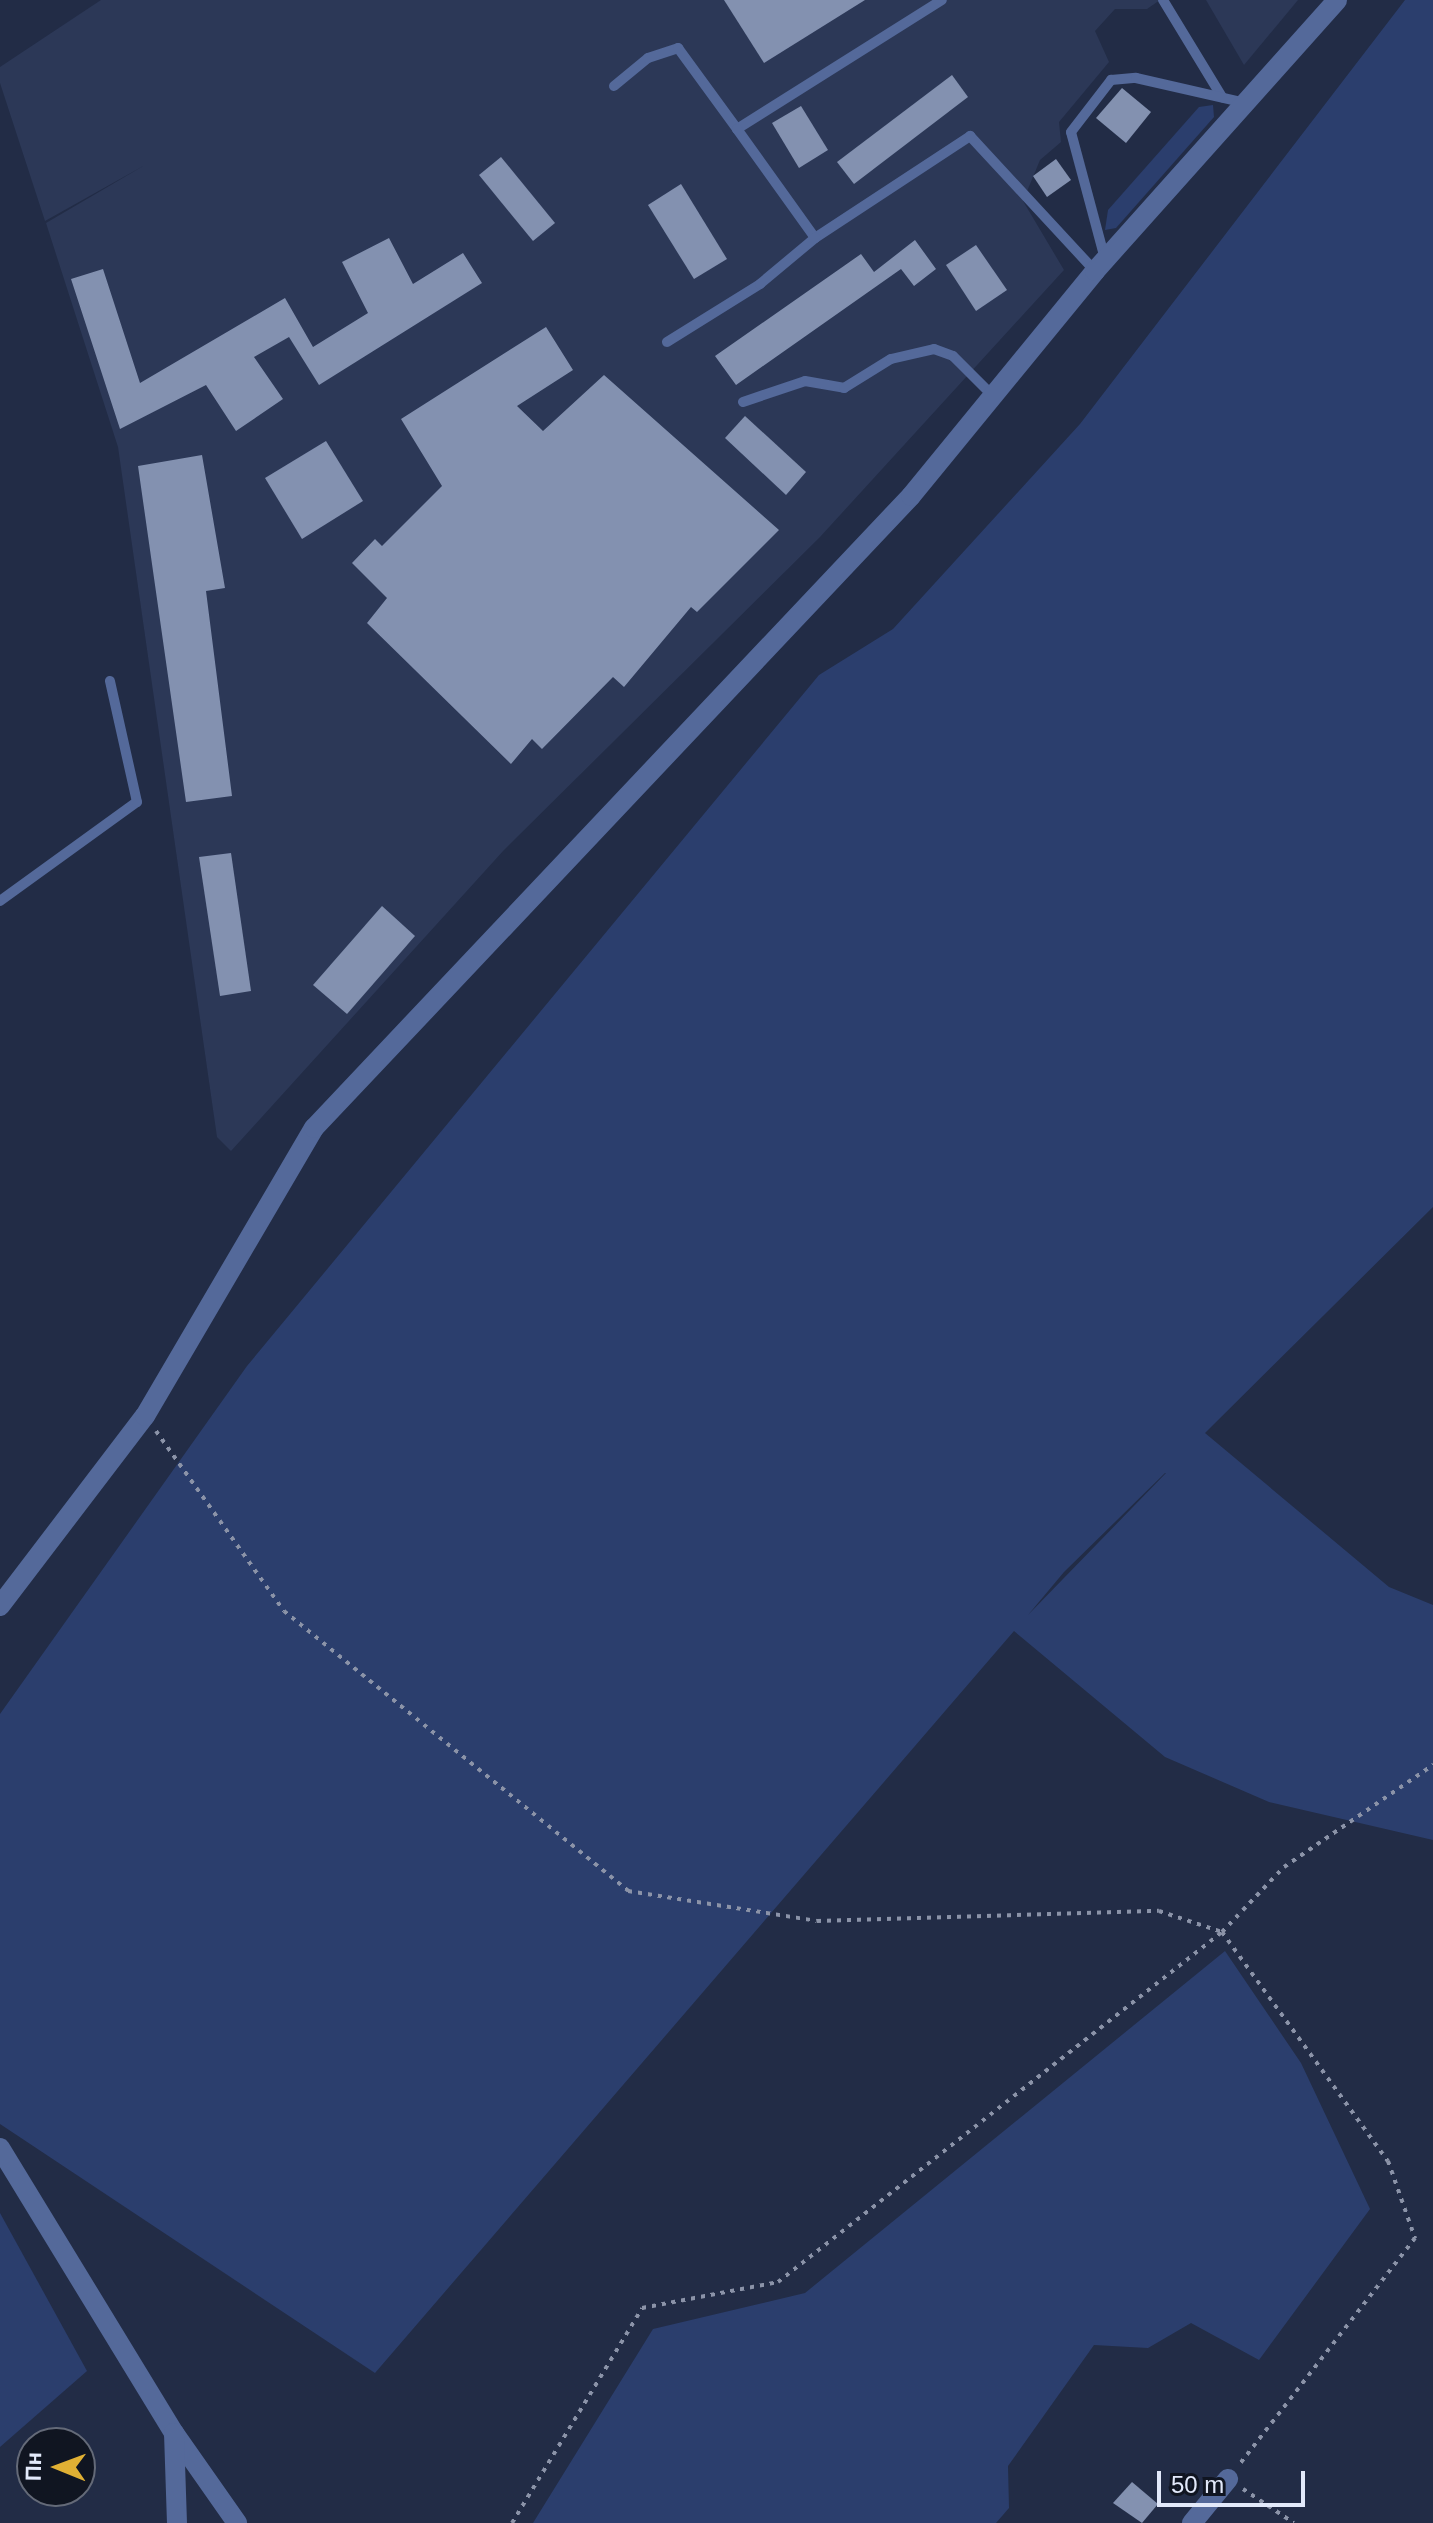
<!DOCTYPE html>
<meta charset="utf-8">
<style>
body{margin:0}
#map{position:relative;width:1433px;height:2523px;overflow:hidden;background:#222c46;font-family:Helvetica,sans-serif}
div>[style]{position:absolute}
.built>*{inset:0;background:#2c3857}
.green>*{inset:0;background:#2b3e6d}
.building>*{inset:0;background:#8391b0}
.path>*{height:4px;margin-top:-2px;transform-origin:0;background:repeating-linear-gradient(90deg,#8b93a8 0 4px,transparent 0 10px)}
.service>*{height:10px;margin:-5px;padding:0 5px;transform-origin:5px;border-radius:5px;background:#54699a}
.minor>*{height:20px;margin:-10px;padding:0 10px;transform-origin:10px;border-radius:10px;background:#54699a}
span{translate:-50% -50%;white-space:nowrap;text-align:center;line-height:1.15;-webkit-text-stroke:8px #101521;paint-order:stroke}
.north{position:absolute;left:16px;top:2427px;width:80px;height:80px;box-sizing:border-box;background:#101521;border:2px solid #646a78;border-radius:50%;rotate:271deg;font-size:22px;font-weight:700;line-height:32px;text-align:center;color:#e2e9fa}
.north::after{content:'';display:block;margin:auto;width:28px;height:36px;background:#e0b034;clip-path:polygon(50% 0,100% 100%,50% 72%,0 100%)}
.scale{position:absolute;left:1157px;top:2471px;width:148px;height:36px;box-sizing:border-box;border:4px solid #e2e9fa;border-top:0;padding-left:10px;font-size:24px;line-height:28px;white-space:nowrap;color:#e2e9fa;-webkit-text-stroke:6px #101521;paint-order:stroke}
</style>
<div id="map">
<div class="built">
<i style="clip-path:polygon(101px 0,1160px 0,1147px 9px,1115px 9px,1095px 31px,1109px 62px,1059px 122px,1061px 142px,1040px 160px,1023px 201px,1064px 270px,820px 537px,504px 850px,231px 1151px,217px 1137px,118px 447px,46px 223px,145px 165px,45px 221px,0 83px,0 67px)"></i>
<i style="clip-path:polygon(1206px 0,1298px 0,1244px 65px)"></i>
</div>
<div class="green">
<i style="clip-path:polygon(evenodd,1405px 0,1433px 0,1433px 1207px,1205px 1433px,1389px 1587px,1433px 1605px,1433px 1840px,1269px 1802px,1165px 1757px,1014px 1631px,375px 2373px,0 2124px,0 1714px,247px 1366px,819px 675px,893px 629px,1080px 424px,1405px 0,1165px 1473px,1166px 1473px,1028px 1615px,1064px 1572px,1165px 1473px)"></i>
<i style="clip-path:polygon(1213px 105px,1214px 117px,1116px 228px,1105px 230px,1108px 210px,1199px 107px)"></i>
<i style="clip-path:polygon(1225px 1951px,1301px 2063px,1370px 2209px,1259px 2360px,1191px 2323px,1148px 2348px,1094px 2345px,1008px 2466px,1009px 2508px,996px 2523px,533px 2523px,653px 2329px,805px 2293px)"></i>
<i style="clip-path:polygon(0 2213px,87px 2371px,0 2447px)"></i>
</div>
<div class="building">
<i style="clip-path:polygon(724px 0,865px 0,764px 63px)"></i>
<i style="clip-path:polygon(952px 75px,968px 97px,854px 184px,837px 162px)"></i>
<i style="clip-path:polygon(1122px 88px,1151px 112px,1126px 143px,1096px 118px)"></i>
<i style="clip-path:polygon(801px 106px,828px 150px,799px 168px,772px 123px)"></i>
<i style="clip-path:polygon(501px 157px,555px 223px,533px 241px,479px 175px)"></i>
<i style="clip-path:polygon(1056px 159px,1071px 180px,1047px 197px,1033px 176px)"></i>
<i style="clip-path:polygon(681px 184px,727px 259px,694px 279px,648px 205px)"></i>
<i style="clip-path:polygon(389px 238px,413px 284px,463px 253px,482px 283px,319px 385px,289px 337px,254px 357px,283px 399px,236px 431px,206px 385px,120px 429px,71px 279px,103px 269px,140px 383px,285px 298px,313px 347px,368px 313px,342px 262px)"></i>
<i style="clip-path:polygon(915px 240px,936px 269px,914px 286px,901px 269px,736px 385px,715px 356px,861px 254px,874px 272px)"></i>
<i style="clip-path:polygon(976px 245px,1007px 290px,976px 311px,946px 265px)"></i>
<i style="clip-path:polygon(546px 327px,573px 370px,517px 406px,543px 431px,604px 375px,779px 530px,697px 612px,691px 607px,624px 687px,613px 677px,542px 749px,532px 739px,511px 764px,367px 623px,387px 598px,352px 563px,375px 539px,382px 546px,442px 486px,401px 419px)"></i>
<i style="clip-path:polygon(745px 416px,806px 472px,786px 495px,725px 438px)"></i>
<i style="clip-path:polygon(326px 441px,363px 501px,302px 539px,265px 478px)"></i>
<i style="clip-path:polygon(202px 455px,225px 588px,206px 591px,232px 796px,186px 802px,138px 466px)"></i>
<i style="clip-path:polygon(231px 853px,251px 991px,220px 996px,199px 857px)"></i>
<i style="clip-path:polygon(382px 906px,415px 936px,347px 1014px,313px 985px)"></i>
<i style="clip-path:polygon(1132px 2482px,1158px 2504px,1142px 2523px,1113px 2503px)"></i>
</div>
<div class="path">
<i style="left:156px;top:1431px;width:221px;rotate:54.6deg"></i>
<i style="left:284px;top:1611px;width:444px;rotate:39.1deg"></i>
<i style="left:628px;top:1891px;width:191px;rotate:9deg"></i>
<i style="left:817px;top:1921px;width:342px;rotate:-1.7deg"></i>
<i style="left:1159px;top:1911px;width:66px;rotate:18.4deg"></i>
<i style="left:1222px;top:1932px;width:283px;rotate:54.1deg"></i>
<i style="left:1388px;top:2161px;width:82px;rotate:70.7deg"></i>
<i style="left:1415px;top:2238px;width:286px;rotate:127.8deg"></i>
<i style="left:1243px;top:2489px;width:61px;rotate:33.7deg"></i>
<i style="left:512px;top:2523px;width:251px;rotate:-58.8deg"></i>
<i style="left:642px;top:2308px;width:138px;rotate:-10.8deg"></i>
<i style="left:778px;top:2282px;width:565px;rotate:-38.25deg"></i>
<i style="left:1222px;top:1932px;width:90px;rotate:-46.4deg"></i>
<i style="left:1284px;top:1867px;width:181px;rotate:-34.4deg"></i>
</div>
<div class="service">
<i style="left:1163px;top:0;width:114px;rotate:58.7deg"></i>
<i style="left:614px;top:86px;width:44px;rotate:-39.5deg"></i>
<i style="left:648px;top:58px;width:32px;rotate:-18deg"></i>
<i style="left:678px;top:48px;width:100px;rotate:53.9deg"></i>
<i style="left:737px;top:129px;width:242px;rotate:-32.2deg"></i>
<i style="left:737px;top:129px;width:134px;rotate:54.4deg"></i>
<i style="left:815px;top:238px;width:186px;rotate:-33.3deg"></i>
<i style="left:970px;top:136px;width:184px;rotate:47.2deg"></i>
<i style="left:1105px;top:259px;width:131px;rotate:-105deg"></i>
<i style="left:1071px;top:132px;width:66px;rotate:-52.4deg"></i>
<i style="left:1111px;top:80px;width:25px;rotate:-5deg"></i>
<i style="left:1136px;top:78px;width:113px;rotate:12.8deg"></i>
<i style="left:667px;top:342px;width:110px;rotate:-31.9deg"></i>
<i style="left:760px;top:284px;width:72px;rotate:-39.9deg"></i>
<i style="left:743px;top:402px;width:65px;rotate:-18.7deg"></i>
<i style="left:805px;top:381px;width:40px;rotate:10deg"></i>
<i style="left:844px;top:388px;width:55px;rotate:-31.7deg"></i>
<i style="left:891px;top:359px;width:44px;rotate:-13.1deg"></i>
<i style="left:934px;top:349px;width:20px;rotate:20deg"></i>
<i style="left:953px;top:356px;width:57px;rotate:45deg"></i>
<i style="left:0;top:901px;width:169px;rotate:-35.9deg"></i>
<i style="left:137px;top:802px;width:124px;rotate:-102.6deg"></i>
</div>
<div class="minor">
<i style="left:0;top:1606px;width:239px;rotate:-52.7deg"></i>
<i style="left:145px;top:1416px;width:334px;rotate:-59.6deg"></i>
<i style="left:314px;top:1128px;width:869px;rotate:-46.63deg"></i>
<i style="left:911px;top:496px;width:291px;rotate:-50.7deg"></i>
<i style="left:1095px;top:271px;width:363px;rotate:-48.2deg"></i>
<i style="left:0;top:2148px;width:334px;rotate:58.6deg"></i>
<i style="left:174px;top:2433px;width:110px;rotate:55deg"></i>
<i style="left:174px;top:2433px;width:90px;rotate:88.1deg"></i>
<i style="left:1192px;top:2523px;width:57px;rotate:-50.7deg"></i>
</div>
<div class="north">Пн</div>
<div class="scale">50 m</div>
</div>
